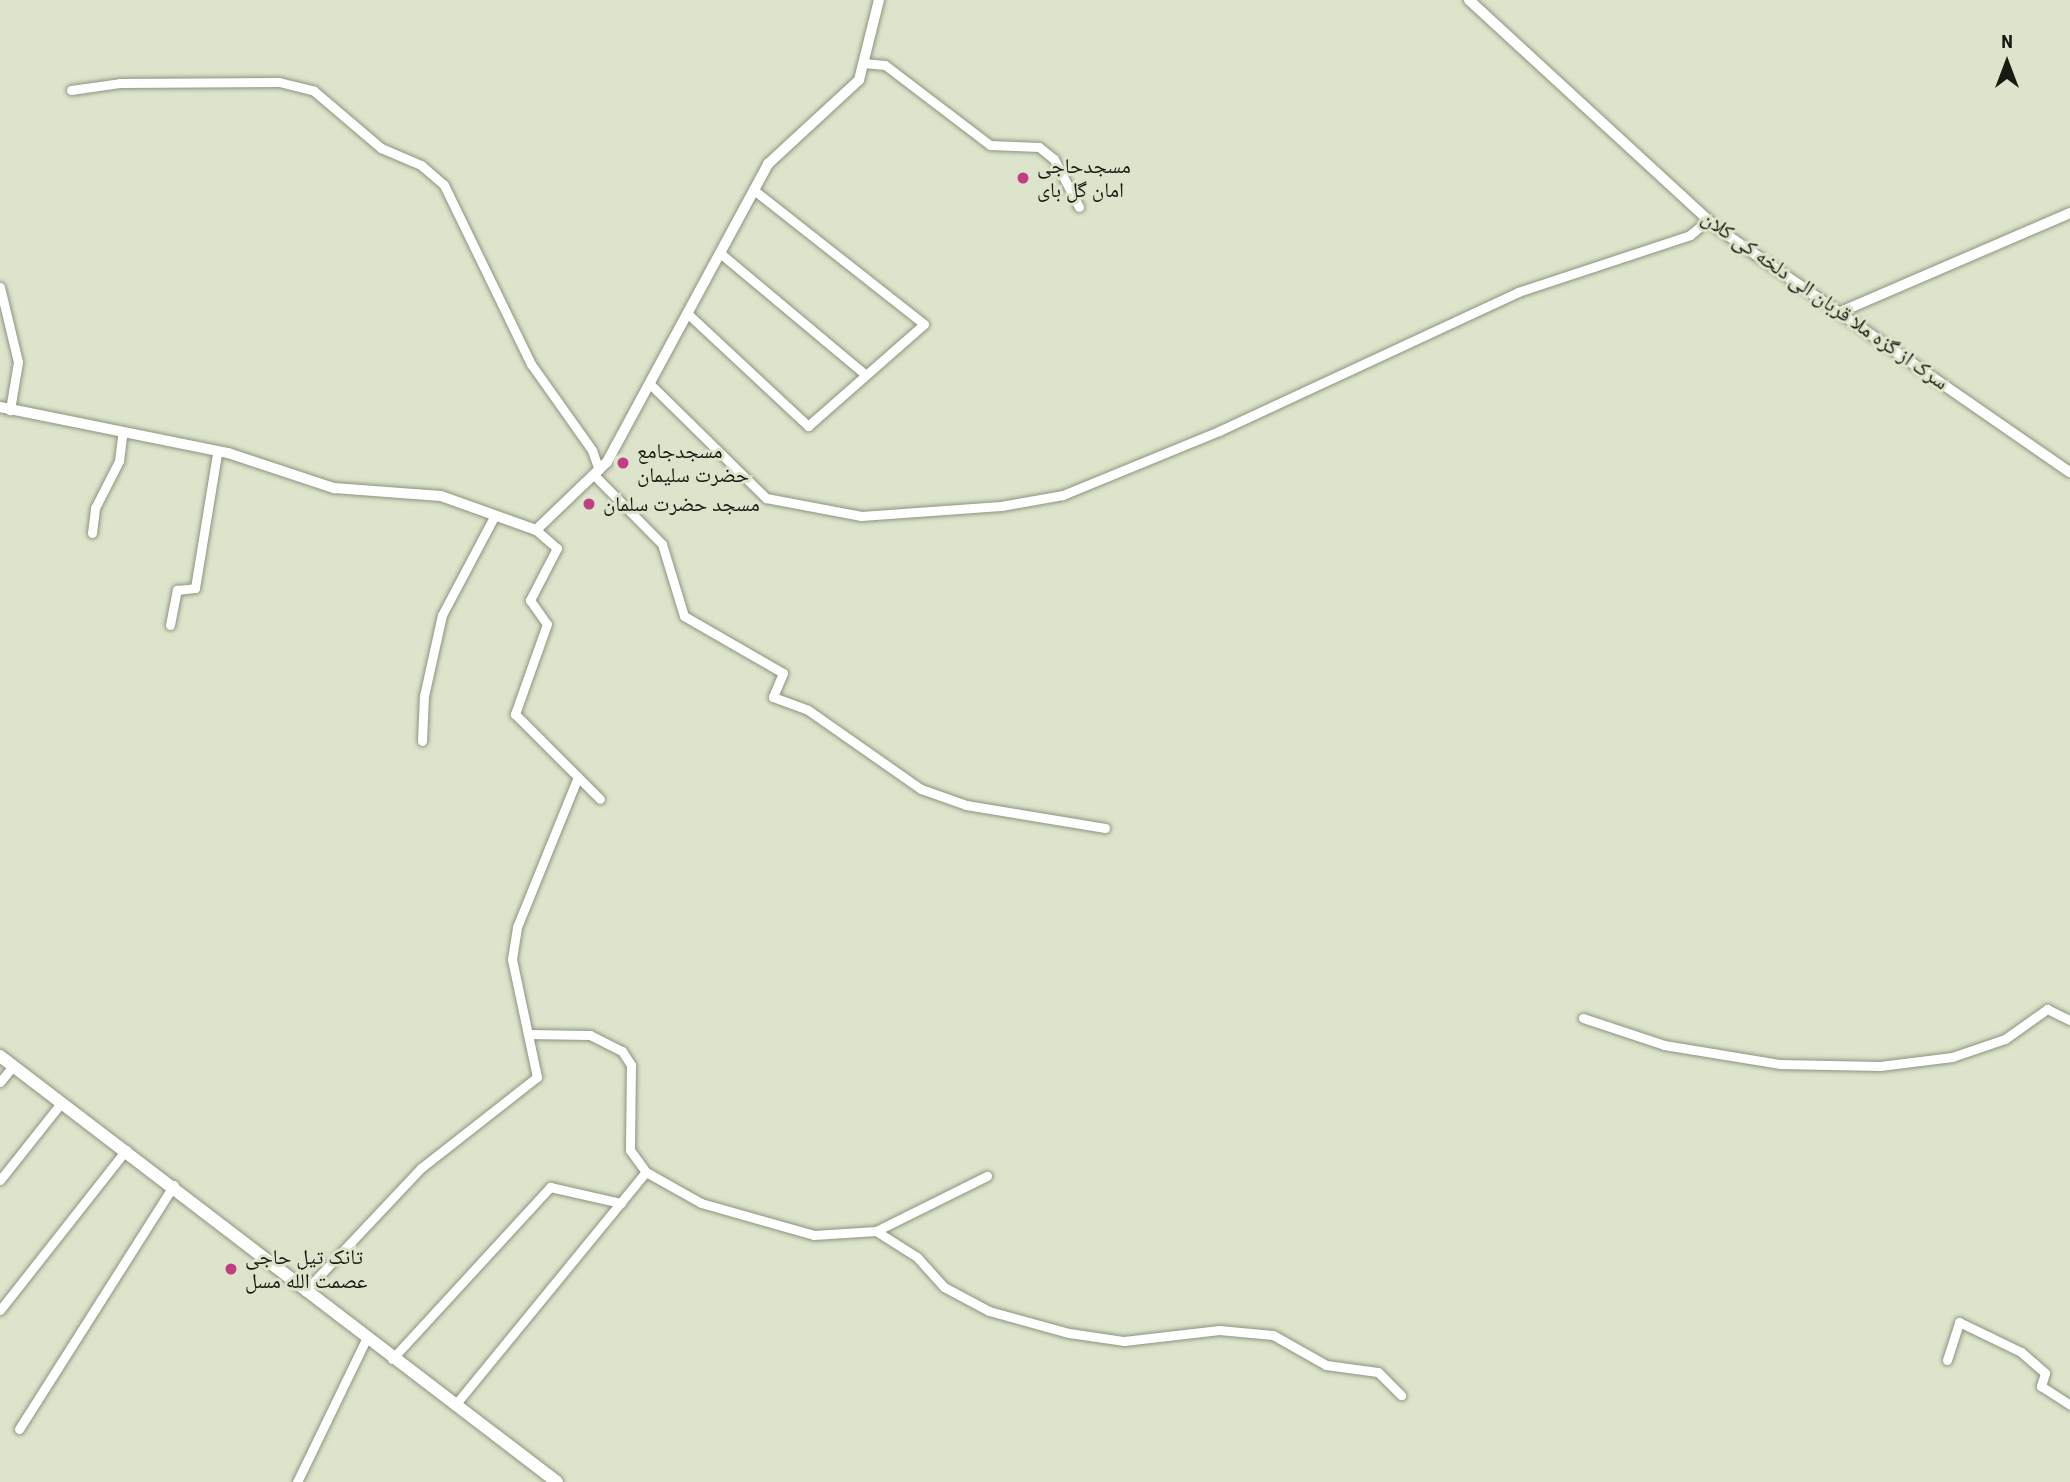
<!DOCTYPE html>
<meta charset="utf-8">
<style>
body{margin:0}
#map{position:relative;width:2070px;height:1482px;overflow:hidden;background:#dce4cb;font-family:"Roboto Condensed","Noto Naskh Arabic",sans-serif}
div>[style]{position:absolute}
.roads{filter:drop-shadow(0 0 2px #8d947e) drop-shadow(0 0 2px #8d947e)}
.minor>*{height:9px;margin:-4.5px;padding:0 4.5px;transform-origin:4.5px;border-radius:4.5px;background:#fff}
.tertiary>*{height:10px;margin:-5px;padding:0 5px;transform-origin:5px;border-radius:5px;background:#fff}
.secondary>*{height:12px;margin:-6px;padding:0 6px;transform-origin:6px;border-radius:6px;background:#fff}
.dots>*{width:19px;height:19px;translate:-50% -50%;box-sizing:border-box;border:4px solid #dce4cb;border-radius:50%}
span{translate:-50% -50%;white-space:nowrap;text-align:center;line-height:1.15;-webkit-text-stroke:6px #dce4cb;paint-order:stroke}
.poi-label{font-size:21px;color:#171a11}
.left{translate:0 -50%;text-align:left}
.street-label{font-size:21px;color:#171a11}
.north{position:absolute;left:1972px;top:28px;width:70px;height:70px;-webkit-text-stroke:5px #dce4cb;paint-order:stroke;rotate:0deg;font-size:19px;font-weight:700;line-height:28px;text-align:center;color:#171a11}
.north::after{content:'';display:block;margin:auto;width:24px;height:32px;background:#171a11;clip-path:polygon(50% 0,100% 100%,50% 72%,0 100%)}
</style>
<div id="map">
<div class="roads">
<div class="minor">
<i style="left:863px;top:63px;width:22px;rotate:5deg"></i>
<i style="left:885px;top:65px;width:132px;rotate:37.3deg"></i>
<i style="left:990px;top:145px;width:49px;rotate:2.3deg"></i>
<i style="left:1039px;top:147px;width:19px;rotate:39deg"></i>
<i style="left:1054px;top:159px;width:54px;rotate:62.5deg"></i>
<i style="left:71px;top:90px;width:49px;rotate:-8.1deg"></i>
<i style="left:120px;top:83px;width:159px;rotate:-0.4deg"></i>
<i style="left:279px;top:82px;width:36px;rotate:14deg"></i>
<i style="left:314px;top:91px;width:88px;rotate:40.4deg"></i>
<i style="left:381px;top:148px;width:43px;rotate:23deg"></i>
<i style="left:421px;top:165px;width:30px;rotate:41deg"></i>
<i style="left:444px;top:185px;width:199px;rotate:64.1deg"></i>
<i style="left:531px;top:364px;width:105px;rotate:54.7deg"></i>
<i style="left:592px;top:450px;width:21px;rotate:71deg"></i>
<i style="left:720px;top:253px;width:190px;rotate:39.9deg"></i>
<i style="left:0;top:287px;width:77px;rotate:76.5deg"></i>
<i style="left:18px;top:362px;width:49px;rotate:99.5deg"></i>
<i style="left:687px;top:313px;width:166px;rotate:43deg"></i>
<i style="left:808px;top:426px;width:154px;rotate:-41.3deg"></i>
<i style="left:924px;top:324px;width:215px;rotate:-141.8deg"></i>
<i style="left:650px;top:384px;width:163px;rotate:44.5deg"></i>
<i style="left:766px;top:498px;width:97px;rotate:10.7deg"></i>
<i style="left:861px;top:516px;width:140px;rotate:-4.1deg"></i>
<i style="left:1001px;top:506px;width:63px;rotate:-10.1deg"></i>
<i style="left:1063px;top:495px;width:169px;rotate:-22.3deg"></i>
<i style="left:1219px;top:431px;width:330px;rotate:-24.9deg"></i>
<i style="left:1518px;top:292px;width:181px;rotate:-18.3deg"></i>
<i style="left:1690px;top:235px;width:23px;rotate:-40deg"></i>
<i style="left:594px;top:475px;width:97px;rotate:45.4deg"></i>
<i style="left:662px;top:544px;width:75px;rotate:73deg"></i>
<i style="left:684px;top:616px;width:114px;rotate:29.9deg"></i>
<i style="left:783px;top:673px;width:26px;rotate:113deg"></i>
<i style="left:773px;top:697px;width:37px;rotate:20deg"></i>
<i style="left:808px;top:710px;width:138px;rotate:35deg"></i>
<i style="left:921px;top:789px;width:48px;rotate:19.6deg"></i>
<i style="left:966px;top:805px;width:141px;rotate:9.4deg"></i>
<i style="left:536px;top:530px;width:28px;rotate:41deg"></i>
<i style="left:557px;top:548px;width:59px;rotate:117.4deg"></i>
<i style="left:530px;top:600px;width:29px;rotate:55deg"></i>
<i style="left:547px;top:624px;width:96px;rotate:109.6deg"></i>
<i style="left:515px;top:714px;width:120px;rotate:45deg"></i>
<i style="left:92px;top:533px;width:25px;rotate:-83deg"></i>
<i style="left:95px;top:508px;width:53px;rotate:-62.9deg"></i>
<i style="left:119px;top:461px;width:26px;rotate:-83deg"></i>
<i style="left:170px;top:625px;width:36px;rotate:-79deg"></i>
<i style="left:177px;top:590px;width:18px;rotate:-6deg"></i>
<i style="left:195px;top:588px;width:136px;rotate:-80.7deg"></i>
<i style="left:422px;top:741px;width:45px;rotate:-87.5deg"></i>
<i style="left:424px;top:696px;width:83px;rotate:-77.5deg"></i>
<i style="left:442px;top:615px;width:113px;rotate:-62.1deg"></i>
<i style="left:1583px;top:1018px;width:85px;rotate:18.4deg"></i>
<i style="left:1664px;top:1045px;width:118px;rotate:9.3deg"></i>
<i style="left:1780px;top:1064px;width:100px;rotate:1.1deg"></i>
<i style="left:1880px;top:1066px;width:73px;rotate:-7.1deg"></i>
<i style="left:1952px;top:1057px;width:56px;rotate:-18.8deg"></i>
<i style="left:2005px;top:1039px;width:52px;rotate:-35.5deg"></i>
<i style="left:2047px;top:1009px;width:25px;rotate:26deg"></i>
<i style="left:528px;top:1034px;width:62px;rotate:0.9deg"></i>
<i style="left:590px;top:1035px;width:36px;rotate:27deg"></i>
<i style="left:622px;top:1051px;width:17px;rotate:57deg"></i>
<i style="left:631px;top:1065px;width:85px;rotate:90.7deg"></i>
<i style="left:630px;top:1150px;width:27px;rotate:54deg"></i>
<i style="left:646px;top:1172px;width:63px;rotate:29.4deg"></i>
<i style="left:701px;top:1203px;width:117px;rotate:15.8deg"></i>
<i style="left:814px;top:1235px;width:62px;rotate:-3.7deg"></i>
<i style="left:876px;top:1231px;width:49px;rotate:32.4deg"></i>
<i style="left:917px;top:1257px;width:40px;rotate:48deg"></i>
<i style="left:944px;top:1287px;width:51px;rotate:28.1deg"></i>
<i style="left:989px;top:1311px;width:83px;rotate:15.4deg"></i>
<i style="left:1069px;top:1333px;width:56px;rotate:8.3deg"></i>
<i style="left:1124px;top:1341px;width:96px;rotate:-6.6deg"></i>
<i style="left:1219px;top:1330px;width:54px;rotate:5.3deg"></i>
<i style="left:1273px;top:1335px;width:61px;rotate:29.5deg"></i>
<i style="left:1326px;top:1365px;width:52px;rotate:7.7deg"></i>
<i style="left:1378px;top:1372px;width:33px;rotate:45deg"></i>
<i style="left:0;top:1082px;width:21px;rotate:-51deg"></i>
<i style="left:0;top:1180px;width:98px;rotate:-51.6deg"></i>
<i style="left:876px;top:1231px;width:124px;rotate:-26.4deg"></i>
<i style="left:305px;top:1291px;width:169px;rotate:-46.7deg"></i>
<i style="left:421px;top:1168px;width:147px;rotate:-38.1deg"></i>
<i style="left:537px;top:1077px;width:121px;rotate:-102deg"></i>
<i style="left:512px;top:959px;width:32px;rotate:-81deg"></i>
<i style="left:517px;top:927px;width:162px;rotate:-67.9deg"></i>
<i style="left:0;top:1310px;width:204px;rotate:-51.8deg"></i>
<i style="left:392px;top:1359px;width:234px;rotate:-47.4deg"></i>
<i style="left:550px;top:1187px;width:73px;rotate:12.7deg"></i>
<i style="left:1947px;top:1360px;width:40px;rotate:-72deg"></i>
<i style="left:1959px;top:1322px;width:69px;rotate:25.8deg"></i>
<i style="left:2021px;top:1352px;width:32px;rotate:41deg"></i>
<i style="left:2045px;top:1373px;width:14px;rotate:107deg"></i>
<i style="left:2041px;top:1386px;width:35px;rotate:33deg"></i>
<i style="left:455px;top:1405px;width:301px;rotate:-50.7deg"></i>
<i style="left:19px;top:1429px;width:289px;rotate:-57.6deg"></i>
<i style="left:297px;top:1482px;width:159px;rotate:-64.2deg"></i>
</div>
<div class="tertiary">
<i style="left:1469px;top:0;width:337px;rotate:42.6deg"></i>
<i style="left:1717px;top:228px;width:429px;rotate:34.7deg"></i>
<i style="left:1838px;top:313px;width:253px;rotate:-23.3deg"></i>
<i style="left:0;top:407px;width:233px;rotate:11.4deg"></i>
<i style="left:228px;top:453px;width:112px;rotate:18.3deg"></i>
<i style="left:334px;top:488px;width:107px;rotate:4.3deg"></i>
<i style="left:441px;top:496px;width:101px;rotate:19.7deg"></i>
<i style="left:536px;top:530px;width:98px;rotate:-43.8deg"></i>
<i style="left:607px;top:462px;width:339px;rotate:-61.6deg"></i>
<i style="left:768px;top:164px;width:124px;rotate:-42.7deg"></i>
<i style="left:859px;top:80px;width:82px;rotate:-76deg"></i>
</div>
<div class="secondary">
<i style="left:0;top:1056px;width:701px;rotate:37.41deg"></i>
</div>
</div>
<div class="dots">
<i style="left:1023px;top:178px;background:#c23e83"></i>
<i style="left:623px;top:463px;background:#c23e83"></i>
<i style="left:589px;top:504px;background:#c23e83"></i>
<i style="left:231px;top:1269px;background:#c23e83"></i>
</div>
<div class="poi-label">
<span class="left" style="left:1037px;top:178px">مسجدحاجی<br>امان گل بای</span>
<span class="left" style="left:637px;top:463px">مسجدجامع<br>حضرت سلیمان</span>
<span class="left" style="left:603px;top:504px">مسجد حضرت سلمان</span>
<span class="left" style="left:245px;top:1269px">تانک تیل حاجی<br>عصمت الله مسل</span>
</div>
<div class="street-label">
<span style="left:1825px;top:300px;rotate:35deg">سرک از گزه ملا قربان الی دلخه کی کلان</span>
</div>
<div class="north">N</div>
</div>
